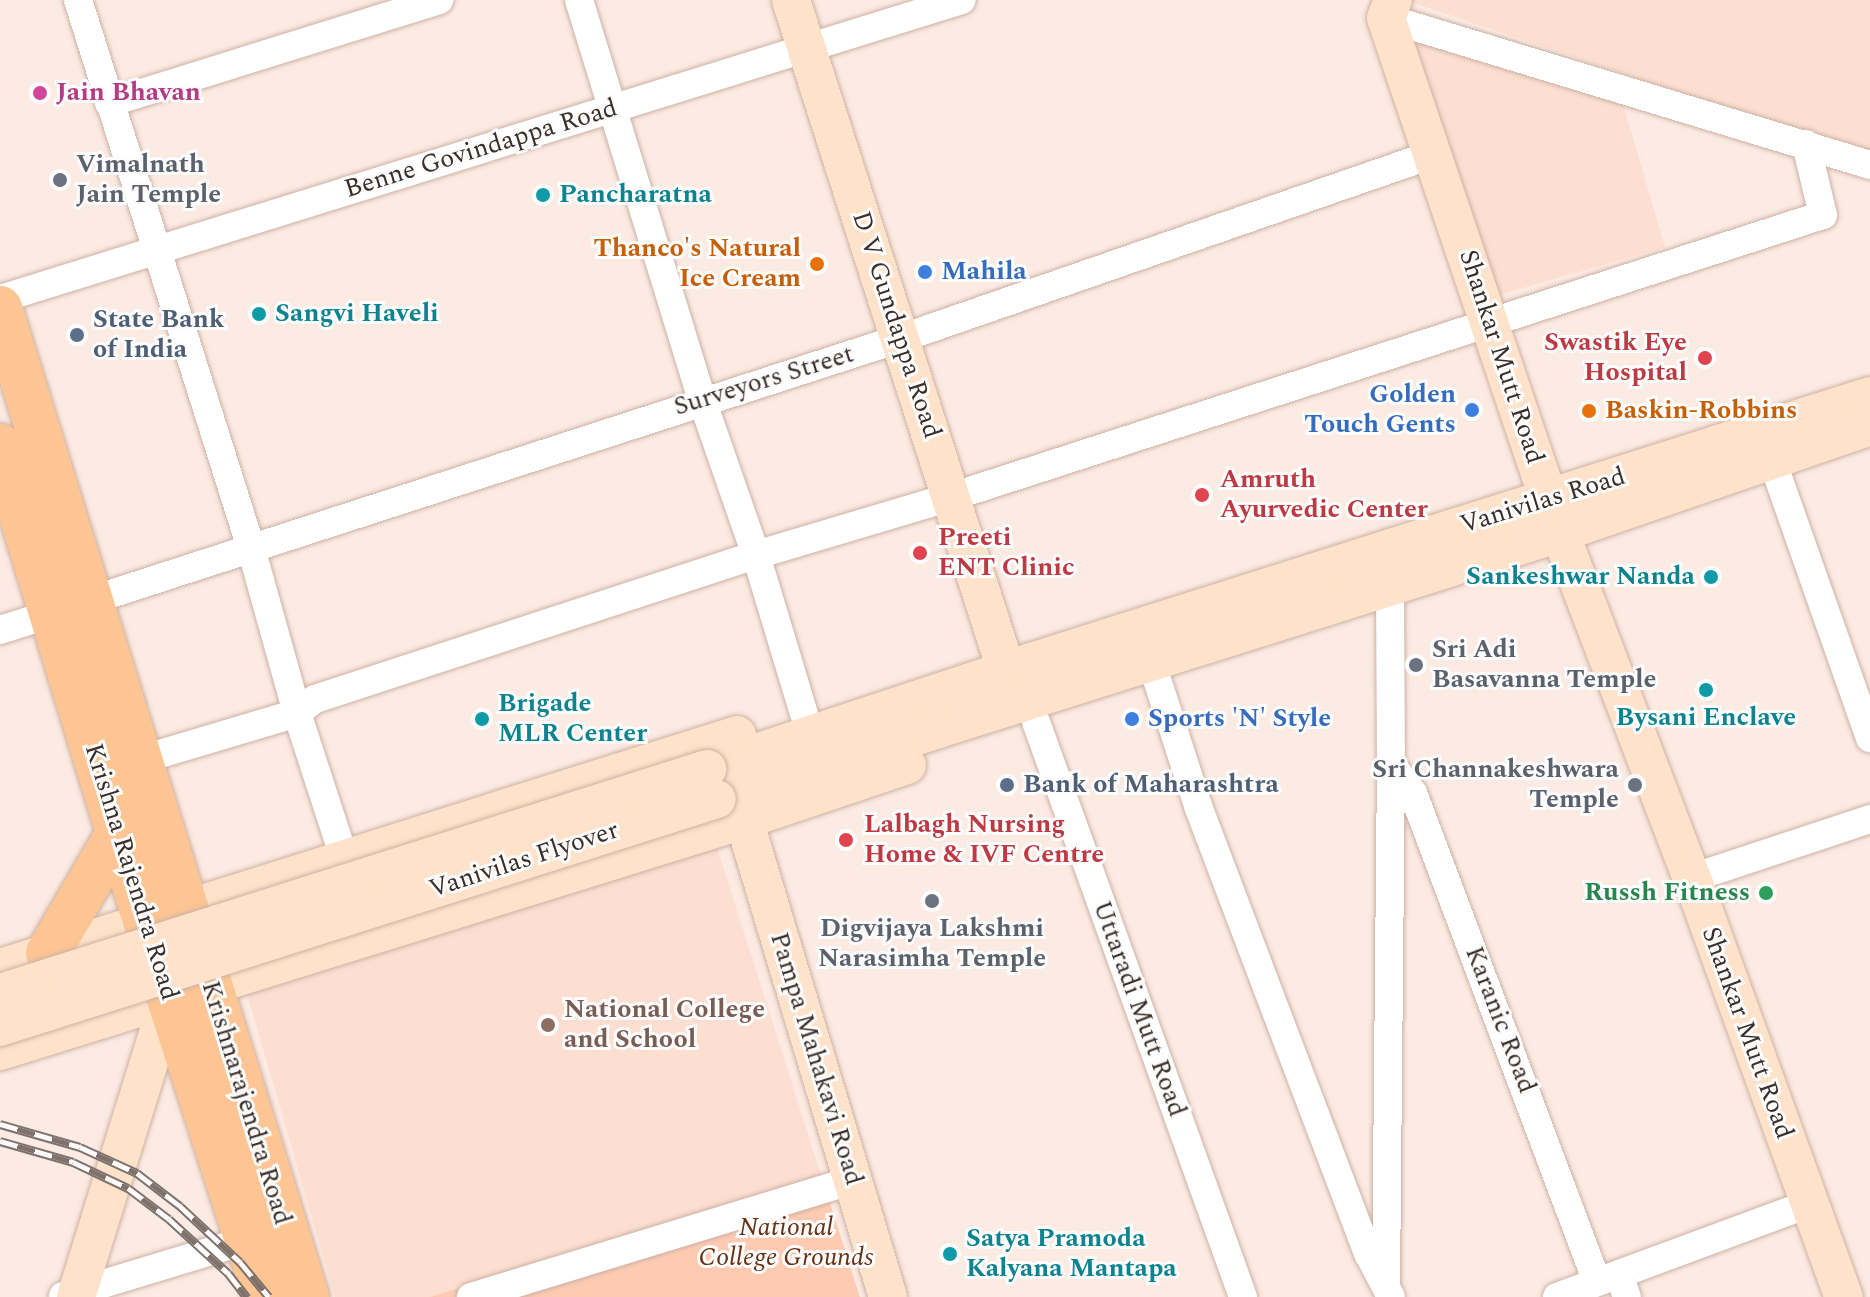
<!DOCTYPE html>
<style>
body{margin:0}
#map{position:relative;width:1870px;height:1297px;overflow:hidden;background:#fcebe3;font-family:Spectral,serif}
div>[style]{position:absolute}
.built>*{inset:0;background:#fcdfd1}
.green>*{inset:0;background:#fecbb2}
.roads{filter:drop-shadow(0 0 2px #ccb1a4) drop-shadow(0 0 2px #ccb1a4)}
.street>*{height:28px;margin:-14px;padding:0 14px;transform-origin:14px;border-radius:14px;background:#fff}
.secondary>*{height:38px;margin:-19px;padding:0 19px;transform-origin:19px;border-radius:19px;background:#fee2c9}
.primary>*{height:44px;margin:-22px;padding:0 22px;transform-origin:22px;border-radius:22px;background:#fdc594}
.rail>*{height:9px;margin-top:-4.5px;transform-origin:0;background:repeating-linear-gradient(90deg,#fcfcfc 0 18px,#7f726c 0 36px);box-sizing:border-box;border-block:2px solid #7f726c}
.bridges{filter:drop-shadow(0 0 2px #ccb1a4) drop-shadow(0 0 2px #ccb1a4)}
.secondary-bridge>*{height:38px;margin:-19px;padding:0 19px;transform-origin:19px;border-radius:19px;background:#fee2c9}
.dots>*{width:22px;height:22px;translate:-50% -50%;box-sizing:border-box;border:4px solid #fcfcfc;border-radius:50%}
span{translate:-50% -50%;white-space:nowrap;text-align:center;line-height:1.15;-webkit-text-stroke:6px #fcfcfc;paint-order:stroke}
.hotel-label{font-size:26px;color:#b23c85;font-weight:700}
.left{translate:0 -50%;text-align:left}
.street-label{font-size:26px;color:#392e29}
.worship-label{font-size:26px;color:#5b616d;font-weight:700}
.right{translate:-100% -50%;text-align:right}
.culture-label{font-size:26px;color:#0d838f;font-weight:700}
.food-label{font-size:26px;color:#c56008;font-weight:700}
.shop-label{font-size:26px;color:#366cbe;font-weight:700}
.service-label{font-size:26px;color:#4e5e75;font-weight:700}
.health-label{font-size:26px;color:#be3a42;font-weight:700}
.leisure-label{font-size:26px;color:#27864d;font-weight:700}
.education-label{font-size:26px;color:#785e54;font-weight:700}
.park-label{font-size:26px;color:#673010;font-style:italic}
</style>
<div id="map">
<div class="built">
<i style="clip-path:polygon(1411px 0,1870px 0,1870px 157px,1411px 2px)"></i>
<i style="clip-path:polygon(1406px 30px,1623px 104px,1665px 247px,1495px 296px)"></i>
<i style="clip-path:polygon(716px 844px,821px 1175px,430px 1297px,335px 1297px,247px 994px)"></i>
</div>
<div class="green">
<i style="clip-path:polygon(821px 1175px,860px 1297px,430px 1297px)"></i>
</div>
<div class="roads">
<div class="street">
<i style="left:78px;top:0;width:575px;rotate:72.48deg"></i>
<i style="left:251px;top:548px;width:171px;rotate:74.4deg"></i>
<i style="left:297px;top:713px;width:152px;rotate:72deg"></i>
<i style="left:579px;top:0;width:418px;rotate:72.9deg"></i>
<i style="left:702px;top:400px;width:164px;rotate:70.8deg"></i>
<i style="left:756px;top:555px;width:166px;rotate:73.2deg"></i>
<i style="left:1386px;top:18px;width:506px;rotate:16.89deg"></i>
<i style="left:109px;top:103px;width:346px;rotate:-17.3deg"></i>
<i style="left:0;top:299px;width:1007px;rotate:-17.27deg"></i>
<i style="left:1772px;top:460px;width:295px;rotate:70.6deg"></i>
<i style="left:1390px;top:586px;width:178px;rotate:89.7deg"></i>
<i style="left:1391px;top:764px;width:36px;rotate:53deg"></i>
<i style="left:1413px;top:793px;width:522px;rotate:69.38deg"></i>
<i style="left:92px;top:600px;width:858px;rotate:-17.93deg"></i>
<i style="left:908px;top:336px;width:557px;rotate:-19.09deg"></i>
<i style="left:0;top:630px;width:53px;rotate:-17.4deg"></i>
<i style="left:1151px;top:661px;width:152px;rotate:72deg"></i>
<i style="left:1198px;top:806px;width:480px;rotate:69.2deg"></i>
<i style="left:1369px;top:1255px;width:47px;rotate:62.4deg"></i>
<i style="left:1036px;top:722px;width:611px;rotate:70.2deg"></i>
<i style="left:143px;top:759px;width:161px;rotate:-16.6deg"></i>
<i style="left:297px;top:713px;width:23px;rotate:-38deg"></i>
<i style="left:315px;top:699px;width:464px;rotate:-18.1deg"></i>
<i style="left:756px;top:555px;width:203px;rotate:-16.6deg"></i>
<i style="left:951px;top:497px;width:916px;rotate:-17.92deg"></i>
<i style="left:1823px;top:215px;width:73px;rotate:-103.5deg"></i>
<i style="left:1692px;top:878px;width:188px;rotate:-18.3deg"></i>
<i style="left:1619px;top:1274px;width:24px;rotate:71deg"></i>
<i style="left:1386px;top:1283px;width:519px;rotate:-89.45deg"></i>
<i style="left:63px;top:1296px;width:206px;rotate:-16.9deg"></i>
<i style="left:471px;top:1297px;width:400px;rotate:-17deg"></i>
<i style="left:1557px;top:1297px;width:269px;rotate:-20.3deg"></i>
</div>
<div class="secondary">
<i style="left:791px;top:0;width:684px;rotate:72.2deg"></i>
<i style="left:1393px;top:0;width:19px;rotate:111deg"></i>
<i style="left:1386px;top:18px;width:544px;rotate:71.33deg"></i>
<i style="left:1560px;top:533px;width:369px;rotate:69.1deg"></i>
<i style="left:1692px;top:878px;width:446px;rotate:70.1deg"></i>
<i style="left:707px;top:769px;width:341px;rotate:-18.3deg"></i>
<i style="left:1031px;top:662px;width:880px;rotate:-17.59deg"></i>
<i style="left:717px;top:799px;width:884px;rotate:-17.51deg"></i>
<i style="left:1560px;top:533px;width:328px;rotate:-19deg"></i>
<i style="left:744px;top:820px;width:498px;rotate:73.2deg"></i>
<i style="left:0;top:968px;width:773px;rotate:-17.54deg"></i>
<i style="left:0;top:1051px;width:779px;rotate:-17.25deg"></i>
<i style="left:744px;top:820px;width:172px;rotate:-18.6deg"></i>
<i style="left:76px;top:1297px;width:312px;rotate:-72.7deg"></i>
</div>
<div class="primary">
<i style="left:0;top:308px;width:1036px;rotate:72.75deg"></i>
<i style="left:0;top:446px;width:578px;rotate:73.01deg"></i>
<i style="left:169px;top:999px;width:313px;rotate:72.1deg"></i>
<i style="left:48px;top:953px;width:143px;rotate:-59.7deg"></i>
</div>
</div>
<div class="rail">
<i style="left:0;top:1124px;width:83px;rotate:16deg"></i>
<i style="left:80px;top:1147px;width:63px;rotate:24.5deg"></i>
<i style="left:137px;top:1173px;width:54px;rotate:37.5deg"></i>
<i style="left:180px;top:1206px;width:82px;rotate:43deg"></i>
<i style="left:240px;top:1262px;width:45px;rotate:50.4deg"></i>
<i style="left:0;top:1141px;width:76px;rotate:16deg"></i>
<i style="left:73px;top:1162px;width:61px;rotate:25.3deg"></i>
<i style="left:128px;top:1188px;width:51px;rotate:37.1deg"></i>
<i style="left:169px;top:1219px;width:80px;rotate:42.5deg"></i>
<i style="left:228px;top:1273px;width:31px;rotate:52deg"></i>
</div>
<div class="bridges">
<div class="secondary-bridge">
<i style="left:0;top:993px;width:742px;rotate:-17.58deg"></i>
<i style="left:0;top:1027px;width:752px;rotate:-17.64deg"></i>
</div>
</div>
<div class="dots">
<i style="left:40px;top:93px;background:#d1479c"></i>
<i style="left:60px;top:180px;background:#6b7280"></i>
<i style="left:543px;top:195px;background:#0f9aa8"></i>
<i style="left:817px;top:264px;background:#e8710a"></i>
<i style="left:925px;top:272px;background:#3f7fe0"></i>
<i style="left:259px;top:314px;background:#0f9aa8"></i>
<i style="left:77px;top:335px;background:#5c6f8a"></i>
<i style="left:1705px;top:358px;background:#e0444e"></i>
<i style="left:1472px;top:410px;background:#3f7fe0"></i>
<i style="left:1589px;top:411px;background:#e8710a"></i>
<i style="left:1202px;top:495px;background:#e0444e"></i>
<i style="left:920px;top:553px;background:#e0444e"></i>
<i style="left:1711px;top:577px;background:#0f9aa8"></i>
<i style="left:1416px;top:665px;background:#6b7280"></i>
<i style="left:1706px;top:690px;background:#0f9aa8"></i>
<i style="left:482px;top:719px;background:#0f9aa8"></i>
<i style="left:1132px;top:719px;background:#3f7fe0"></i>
<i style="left:1007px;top:785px;background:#5c6f8a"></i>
<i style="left:1635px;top:785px;background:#6b7280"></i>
<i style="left:846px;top:840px;background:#e0444e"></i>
<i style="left:1766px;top:893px;background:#2e9e5b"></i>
<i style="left:932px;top:901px;background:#6b7280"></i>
<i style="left:548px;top:1025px;background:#8d6e63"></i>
<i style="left:950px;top:1254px;background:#0f9aa8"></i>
</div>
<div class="hotel-label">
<span class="left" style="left:56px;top:93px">Jain Bhavan</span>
</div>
<div class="street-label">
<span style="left:481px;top:149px;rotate:-17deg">Benne Govindappa Road</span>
<span style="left:896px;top:325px;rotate:72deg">D V Gundappa Road</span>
<span style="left:1501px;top:357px;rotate:72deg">Shankar Mutt Road</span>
<span style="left:764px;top:381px;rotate:-17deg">Surveyors Street</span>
<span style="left:1543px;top:501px;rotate:-17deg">Vanivilas Road</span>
<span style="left:524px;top:860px;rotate:-18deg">Vanivilas Flyover</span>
<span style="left:131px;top:872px;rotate:73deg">Krishna Rajendra Road</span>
<span style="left:1139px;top:1009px;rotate:70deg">Uttaradi Mutt Road</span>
<span style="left:1500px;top:1020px;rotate:69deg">Karanic Road</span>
<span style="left:1747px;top:1033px;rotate:70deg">Shankar Mutt Road</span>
<span style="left:816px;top:1059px;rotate:73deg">Pampa Mahakavi Road</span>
<span style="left:246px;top:1103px;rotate:73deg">Krishnarajendra Road</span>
</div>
<div class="worship-label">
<span class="left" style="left:76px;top:180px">Vimalnath<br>Jain Temple</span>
<span class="left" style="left:1432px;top:665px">Sri Adi<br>Basavanna Temple</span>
<span class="right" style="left:1619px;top:785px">Sri Channakeshwara<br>Temple</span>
<span style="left:932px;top:944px">Digvijaya Lakshmi<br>Narasimha Temple</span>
</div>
<div class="culture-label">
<span class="left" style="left:559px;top:195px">Pancharatna</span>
<span class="left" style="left:275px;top:314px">Sangvi Haveli</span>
<span class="right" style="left:1695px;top:577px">Sankeshwar Nanda</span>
<span class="left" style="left:498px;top:719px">Brigade<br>MLR Center</span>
<span style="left:1706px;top:718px">Bysani Enclave</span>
<span class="left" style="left:966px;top:1254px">Satya Pramoda<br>Kalyana Mantapa</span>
</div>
<div class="food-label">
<span class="right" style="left:801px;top:264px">Thanco's Natural<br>Ice Cream</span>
<span class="left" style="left:1605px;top:411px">Baskin-Robbins</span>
</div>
<div class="shop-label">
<span class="left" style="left:941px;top:272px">Mahila</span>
<span class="right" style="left:1456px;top:410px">Golden<br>Touch Gents</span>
<span class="left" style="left:1148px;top:719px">Sports 'N' Style</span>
</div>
<div class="service-label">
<span class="left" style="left:93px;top:335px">State Bank<br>of India</span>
<span class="left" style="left:1023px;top:785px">Bank of Maharashtra</span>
</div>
<div class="health-label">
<span class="right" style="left:1687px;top:358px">Swastik Eye<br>Hospital</span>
<span class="left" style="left:1220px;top:495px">Amruth<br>Ayurvedic Center</span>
<span class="left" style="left:938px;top:553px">Preeti<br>ENT Clinic</span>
<span class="left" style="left:864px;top:840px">Lalbagh Nursing<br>Home &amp; IVF Centre</span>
</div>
<div class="leisure-label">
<span class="right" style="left:1750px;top:893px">Russh Fitness</span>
</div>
<div class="education-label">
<span class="left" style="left:564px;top:1025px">National College<br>and School</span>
</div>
<div class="park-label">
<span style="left:786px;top:1243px">National<br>College Grounds</span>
</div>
</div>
